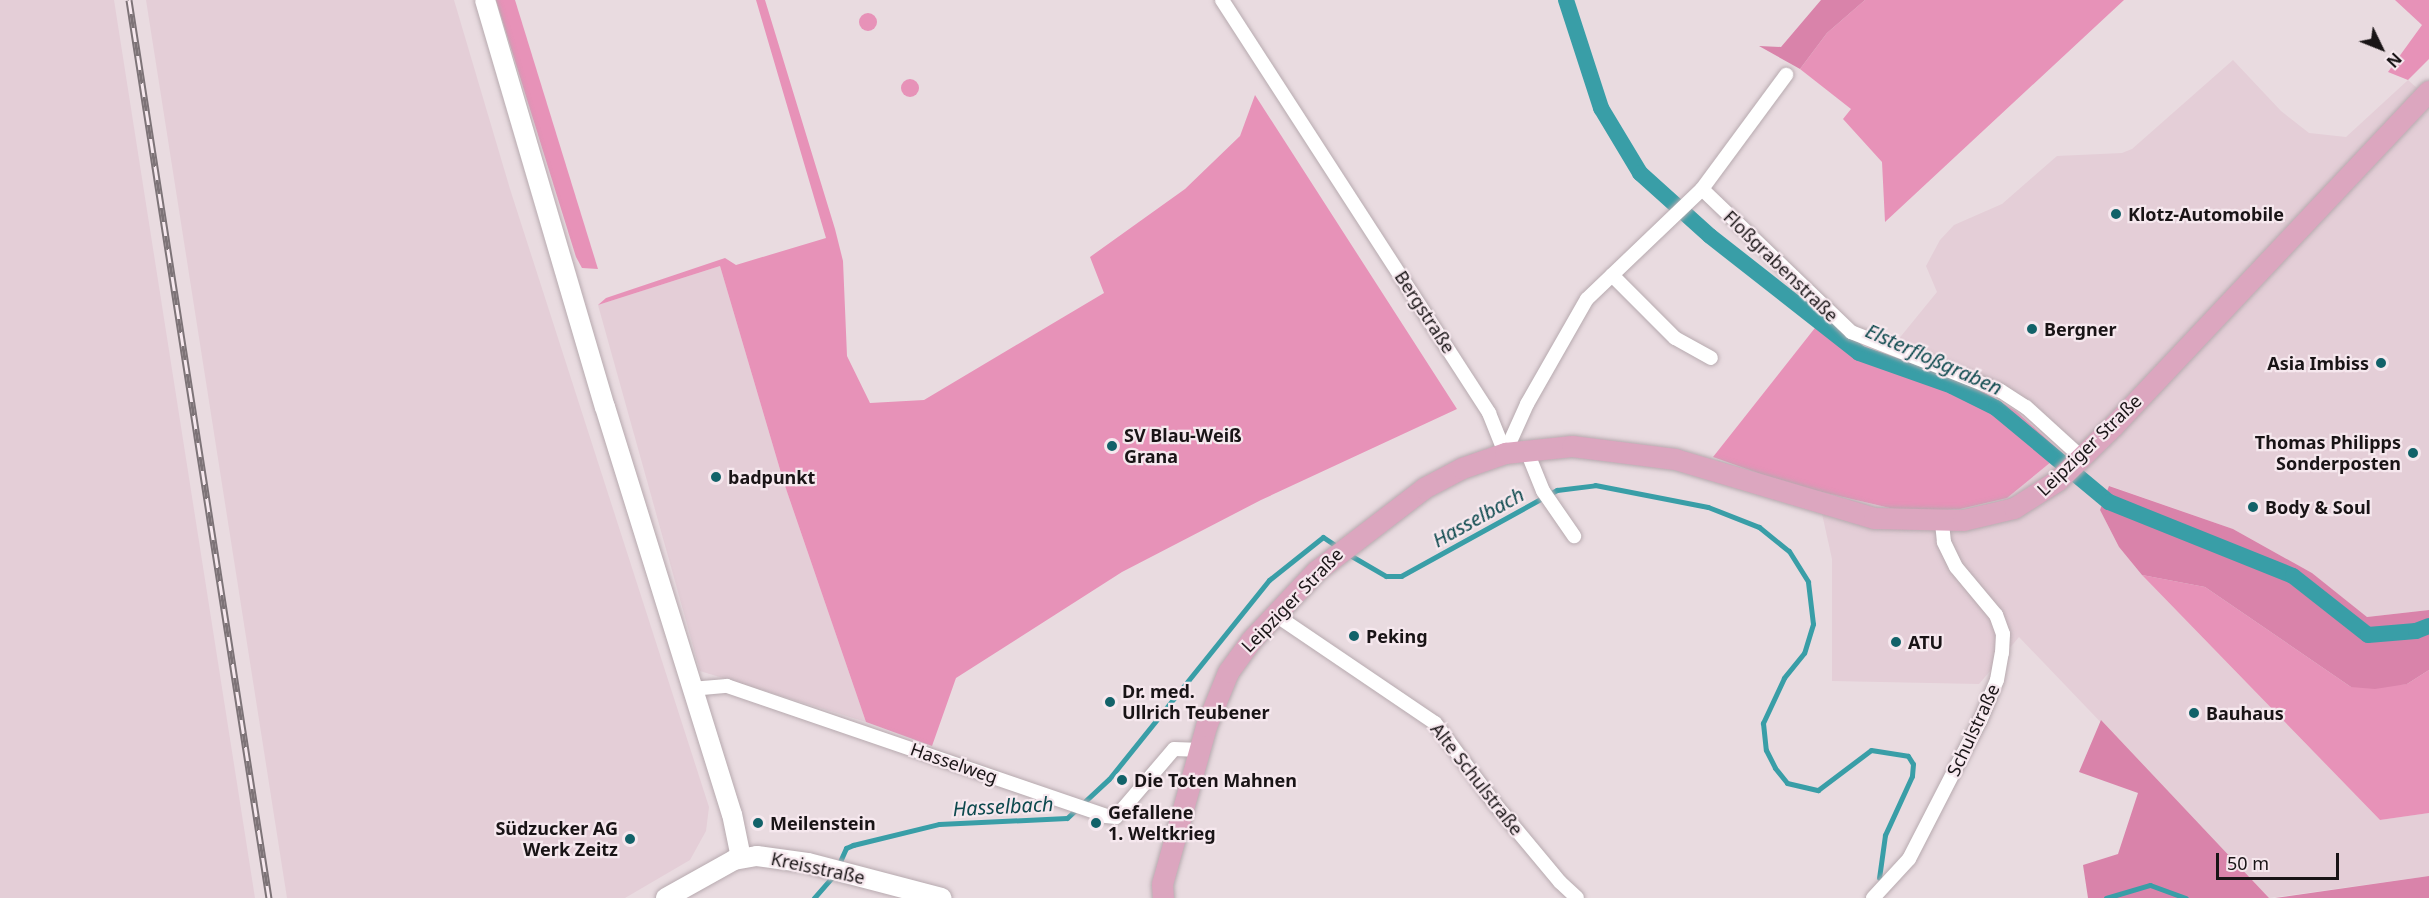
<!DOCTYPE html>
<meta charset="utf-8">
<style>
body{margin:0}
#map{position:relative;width:2429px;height:898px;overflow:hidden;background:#e9dbe0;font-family:"Noto Sans",sans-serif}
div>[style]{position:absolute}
.built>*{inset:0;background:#e4ced7}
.green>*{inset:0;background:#e792b8}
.round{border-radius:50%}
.forest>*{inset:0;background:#d983aa}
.stream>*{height:5px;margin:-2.5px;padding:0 2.5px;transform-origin:2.5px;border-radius:2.5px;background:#399ea7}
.canal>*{height:16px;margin:-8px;padding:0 8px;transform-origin:8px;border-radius:8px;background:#399ea7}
.roads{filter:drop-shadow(0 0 2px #b7aaaf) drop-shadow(0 0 2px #b7aaaf)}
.street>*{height:14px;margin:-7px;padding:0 7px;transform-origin:7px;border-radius:7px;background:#fff}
.secondary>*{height:20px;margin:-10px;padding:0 10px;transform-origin:10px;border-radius:10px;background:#fff}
.primary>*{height:21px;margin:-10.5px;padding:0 10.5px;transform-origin:10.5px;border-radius:10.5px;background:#dca6bf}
.rail>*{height:7px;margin-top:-3.5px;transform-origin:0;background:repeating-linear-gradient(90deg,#f6e8ee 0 14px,#7d7377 0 28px);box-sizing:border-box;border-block:2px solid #7d7377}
.dots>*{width:16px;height:16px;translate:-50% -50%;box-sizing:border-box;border:3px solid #f6e8ee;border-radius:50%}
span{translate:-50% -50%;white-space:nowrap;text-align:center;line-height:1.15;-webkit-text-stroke:4.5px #f6e8ee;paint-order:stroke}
.poi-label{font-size:18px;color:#191416;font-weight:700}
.left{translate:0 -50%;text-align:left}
.right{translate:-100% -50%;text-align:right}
.street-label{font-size:18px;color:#191416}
.water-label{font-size:20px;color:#0d494e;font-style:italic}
.north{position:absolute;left:2351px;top:18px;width:60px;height:60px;-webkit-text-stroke:4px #f6e8ee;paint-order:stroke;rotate:133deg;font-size:16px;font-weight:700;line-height:24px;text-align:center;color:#191416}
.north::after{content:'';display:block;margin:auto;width:21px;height:27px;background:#191416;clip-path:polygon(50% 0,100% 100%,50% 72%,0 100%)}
.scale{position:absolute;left:2216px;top:853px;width:123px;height:27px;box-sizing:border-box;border:3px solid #191416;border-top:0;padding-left:8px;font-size:18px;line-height:21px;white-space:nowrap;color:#191416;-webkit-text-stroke:4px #f6e8ee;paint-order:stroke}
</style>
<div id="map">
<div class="built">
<i style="clip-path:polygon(0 0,114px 0,255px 898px,0 898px)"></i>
<i style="clip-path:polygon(146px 0,454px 0,510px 189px,709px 807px,706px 831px,690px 860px,625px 898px,287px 898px)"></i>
<i style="clip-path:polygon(2233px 60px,2281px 111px,2309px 133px,2346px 137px,2408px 80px,2429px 99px,2429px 610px,2367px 617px,2312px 573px,2233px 529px,2110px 486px,2100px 510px,2119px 547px,2142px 575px,2380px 820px,2429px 813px,2429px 876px,2269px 898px,2019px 637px,1979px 684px,1832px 681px,1832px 559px,1817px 491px,1907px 512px,2007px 498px,2062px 453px,2016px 411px,1986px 393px,1884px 357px,1937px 292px,1926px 266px,1940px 240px,1954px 225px,2002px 204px,2057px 156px,2122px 153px,2132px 149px)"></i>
<i style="clip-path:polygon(720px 266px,784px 483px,866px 722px,700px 671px,598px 305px)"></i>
</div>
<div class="green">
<i style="clip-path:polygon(496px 0,515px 0,598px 269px,582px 268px,576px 257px)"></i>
<i style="clip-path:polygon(756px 0,765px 0,835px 229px,843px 261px,847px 356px,870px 403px,924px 400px,1104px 293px,1090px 257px,1185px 189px,1240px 136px,1255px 95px,1457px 409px,1261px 500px,1122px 572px,956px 678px,932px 746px,866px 722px,784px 483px,720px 266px,598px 305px,606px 298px,725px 258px,736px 265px,826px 238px)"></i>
<i style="clip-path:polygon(1865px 0,2124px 0,1885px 222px,1882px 162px,1843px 119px,1851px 109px,1800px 69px,1827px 33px)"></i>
<i style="clip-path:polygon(2395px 0,2429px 0,2429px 59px,2408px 80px,2388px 72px,2422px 25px)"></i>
<i class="round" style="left:859px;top:13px;width:18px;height:18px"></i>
<i class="round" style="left:901px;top:79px;width:18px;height:18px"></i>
<i style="clip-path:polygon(1822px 319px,1856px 346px,1986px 393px,2016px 411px,2062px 453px,2007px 498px,1960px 509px,1907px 512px,1792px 485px,1713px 457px)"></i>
<i style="clip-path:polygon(2142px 575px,2205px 587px,2351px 687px,2407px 684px,2429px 670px,2429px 813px,2380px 820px)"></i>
</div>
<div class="forest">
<i style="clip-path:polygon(1821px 0,1865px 0,1827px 33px,1800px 69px,1759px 46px,1781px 47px)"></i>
<i style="clip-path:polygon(2109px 486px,2233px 529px,2312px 573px,2367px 617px,2429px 610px,2429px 670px,2407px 684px,2375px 689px,2351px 687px,2205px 587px,2142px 575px,2119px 547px,2100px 510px)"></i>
<i style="clip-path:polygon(2101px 720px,2269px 898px,2088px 898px,2083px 865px,2118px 854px,2138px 793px,2079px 772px)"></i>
<i style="clip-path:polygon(2429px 876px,2429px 898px,2275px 898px)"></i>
</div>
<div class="stream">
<i style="left:1348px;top:554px;width:44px;rotate:30.1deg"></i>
<i style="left:1386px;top:576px;width:15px"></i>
<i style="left:1401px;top:576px;width:178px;rotate:-28.9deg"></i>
<i style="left:1557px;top:490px;width:38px;rotate:-7deg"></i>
<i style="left:1595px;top:485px;width:115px;rotate:11deg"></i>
<i style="left:1708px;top:507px;width:55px;rotate:21.4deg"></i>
<i style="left:1759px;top:527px;width:38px;rotate:39deg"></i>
<i style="left:1789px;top:551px;width:36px;rotate:58deg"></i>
<i style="left:1808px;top:582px;width:42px;rotate:83.2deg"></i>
<i style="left:1813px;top:624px;width:30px;rotate:107deg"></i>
<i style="left:1804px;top:653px;width:32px;rotate:129deg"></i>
<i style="left:1784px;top:678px;width:50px;rotate:115deg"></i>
<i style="left:1763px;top:723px;width:27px;rotate:84deg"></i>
<i style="left:1766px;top:750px;width:20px;rotate:63deg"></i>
<i style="left:1775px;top:768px;width:19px;rotate:51deg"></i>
<i style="left:1787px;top:783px;width:32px;rotate:13deg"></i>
<i style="left:1818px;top:790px;width:66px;rotate:-37deg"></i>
<i style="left:1871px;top:750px;width:37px;rotate:9deg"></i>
<i style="left:1908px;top:756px;width:9px;rotate:58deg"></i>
<i style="left:1913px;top:764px;width:12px;rotate:95deg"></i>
<i style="left:1912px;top:776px;width:65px;rotate:114.6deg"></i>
<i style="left:1885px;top:835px;width:43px;rotate:97.9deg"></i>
<i style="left:838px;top:866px;width:20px;rotate:-66deg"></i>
<i style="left:846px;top:848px;width:8px;rotate:-23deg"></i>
<i style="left:853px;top:845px;width:89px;rotate:-13.7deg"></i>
<i style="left:939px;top:824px;width:128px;rotate:-2.7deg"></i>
<i style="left:1067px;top:818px;width:57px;rotate:-42.9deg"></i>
<i style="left:1109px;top:779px;width:255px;rotate:-51.2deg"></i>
<i style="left:1269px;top:580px;width:69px;rotate:-38.5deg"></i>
<i style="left:1323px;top:537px;width:18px;rotate:34deg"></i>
<i style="left:814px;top:898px;width:30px;rotate:-49deg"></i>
<i style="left:2106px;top:898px;width:46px;rotate:-16.5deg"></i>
<i style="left:2150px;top:885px;width:38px;rotate:20deg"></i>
</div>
<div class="canal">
<i style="left:1566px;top:0;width:114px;rotate:72deg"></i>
<i style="left:1601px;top:108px;width:76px;rotate:59deg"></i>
<i style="left:1640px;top:173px;width:94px;rotate:42deg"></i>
<i style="left:1710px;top:236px;width:189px;rotate:38.1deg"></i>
<i style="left:1859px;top:353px;width:99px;rotate:19.5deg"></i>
<i style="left:1952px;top:386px;width:49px;rotate:26.6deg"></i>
<i style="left:1996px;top:408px;width:147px;rotate:39.8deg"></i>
<i style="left:2109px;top:502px;width:198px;rotate:21.9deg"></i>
<i style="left:2293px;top:576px;width:95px;rotate:38.2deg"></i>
<i style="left:2368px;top:635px;width:48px;rotate:-4.8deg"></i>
<i style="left:2416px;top:631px;width:14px;rotate:-21deg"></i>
</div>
<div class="roads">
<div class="street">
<i style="left:1222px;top:0;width:492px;rotate:57.1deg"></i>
<i style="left:1489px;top:413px;width:43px;rotate:68.2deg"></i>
<i style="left:1702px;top:189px;width:207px;rotate:43.8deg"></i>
<i style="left:1851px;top:332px;width:161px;rotate:21.5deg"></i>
<i style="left:2001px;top:391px;width:30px;rotate:33deg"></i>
<i style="left:2026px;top:407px;width:74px;rotate:42.3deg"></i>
<i style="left:1612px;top:275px;width:89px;rotate:45deg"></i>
<i style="left:1675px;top:338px;width:41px;rotate:29.1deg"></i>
<i style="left:1526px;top:449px;width:45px;rotate:68deg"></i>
<i style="left:1543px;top:491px;width:55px;rotate:55.4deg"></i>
<i style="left:1505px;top:453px;width:54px;rotate:-65.8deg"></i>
<i style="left:1527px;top:404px;width:121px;rotate:-60.3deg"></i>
<i style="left:1587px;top:299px;width:159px;rotate:-43.7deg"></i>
<i style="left:1702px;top:189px;width:142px;rotate:-53.6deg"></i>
<i style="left:1274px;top:614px;width:194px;rotate:34.1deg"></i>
<i style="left:1435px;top:723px;width:101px;rotate:53.5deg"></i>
<i style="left:1495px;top:804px;width:102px;rotate:50.2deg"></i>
<i style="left:1560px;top:882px;width:23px;rotate:43deg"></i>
<i style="left:691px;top:689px;width:36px;rotate:-5deg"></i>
<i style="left:727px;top:686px;width:401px;rotate:18.9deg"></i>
<i style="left:1106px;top:816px;width:10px;rotate:6deg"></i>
<i style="left:1116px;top:817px;width:89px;rotate:-49.5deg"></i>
<i style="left:1174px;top:749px;width:25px;rotate:2deg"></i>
<i style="left:1873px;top:898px;width:53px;rotate:-47.3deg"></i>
<i style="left:1909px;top:859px;width:155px;rotate:-62.8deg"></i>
<i style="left:1980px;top:721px;width:44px;rotate:-67.5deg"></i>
<i style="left:1997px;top:680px;width:27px;rotate:-80deg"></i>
<i style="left:2002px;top:653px;width:19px;rotate:-87deg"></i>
<i style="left:2003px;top:634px;width:20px;rotate:-110deg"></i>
<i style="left:1996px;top:615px;width:62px;rotate:-129.8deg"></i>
<i style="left:1956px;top:567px;width:28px;rotate:-116deg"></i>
<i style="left:1944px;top:542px;width:20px;rotate:-96deg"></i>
</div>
<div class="secondary">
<i style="left:485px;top:0;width:424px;rotate:73.6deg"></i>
<i style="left:605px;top:407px;width:426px;rotate:72.7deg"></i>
<i style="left:732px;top:814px;width:45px;rotate:78.4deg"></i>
<i style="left:666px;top:898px;width:78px;rotate:-29.2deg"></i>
<i style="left:734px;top:860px;width:23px;rotate:-10deg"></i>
<i style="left:757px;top:856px;width:51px;rotate:7.8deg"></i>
<i style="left:808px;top:863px;width:138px;rotate:14.7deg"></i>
</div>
<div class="primary">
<i style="left:1163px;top:898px;width:14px;rotate:-94deg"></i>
<i style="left:1162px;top:884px;width:164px;rotate:-74.4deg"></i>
<i style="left:1206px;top:726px;width:58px;rotate:-67.8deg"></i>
<i style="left:1228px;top:672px;width:39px;rotate:-54deg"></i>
<i style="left:1251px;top:640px;width:95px;rotate:-46.7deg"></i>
<i style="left:1316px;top:571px;width:136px;rotate:-37.5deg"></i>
<i style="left:1424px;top:488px;width:43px;rotate:-27.8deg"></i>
<i style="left:1462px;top:468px;width:46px;rotate:-19.2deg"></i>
<i style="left:1505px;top:453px;width:67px;rotate:-6deg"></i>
<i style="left:1572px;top:446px;width:104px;rotate:7.2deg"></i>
<i style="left:1675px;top:459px;width:208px;rotate:16.5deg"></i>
<i style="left:1874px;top:518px;width:89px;rotate:1.3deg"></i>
<i style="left:1963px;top:520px;width:52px;rotate:-13.2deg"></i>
<i style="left:2014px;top:508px;width:52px;rotate:-32.5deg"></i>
<i style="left:2058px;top:480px;width:78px;rotate:-44.5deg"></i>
<i style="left:2114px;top:425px;width:459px;rotate:-46.7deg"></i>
</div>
</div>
<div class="rail">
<i style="left:129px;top:0;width:909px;rotate:81.14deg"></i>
</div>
<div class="dots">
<i style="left:2116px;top:214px;background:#126269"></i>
<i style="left:2032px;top:329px;background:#126269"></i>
<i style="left:2381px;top:363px;background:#126269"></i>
<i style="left:1112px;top:446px;background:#126269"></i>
<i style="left:2413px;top:453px;background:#126269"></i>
<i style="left:716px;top:477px;background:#126269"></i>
<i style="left:2253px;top:507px;background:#126269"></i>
<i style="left:1354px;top:636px;background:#126269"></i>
<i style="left:1896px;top:642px;background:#126269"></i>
<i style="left:1110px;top:702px;background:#126269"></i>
<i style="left:2194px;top:713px;background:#126269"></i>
<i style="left:1122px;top:780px;background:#126269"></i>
<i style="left:758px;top:823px;background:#126269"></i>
<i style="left:1096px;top:823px;background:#126269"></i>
<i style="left:630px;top:839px;background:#126269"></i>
</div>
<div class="poi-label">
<span class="left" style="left:2128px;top:214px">Klotz-Automobile</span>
<span class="left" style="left:2044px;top:329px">Bergner</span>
<span class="right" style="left:2369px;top:363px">Asia Imbiss</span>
<span class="left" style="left:1124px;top:446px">SV Blau-Weiß<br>Grana</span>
<span class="right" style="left:2401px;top:453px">Thomas Philipps<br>Sonderposten</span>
<span class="left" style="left:728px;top:477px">badpunkt</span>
<span class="left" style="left:2265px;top:507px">Body &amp; Soul</span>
<span class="left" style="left:1366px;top:636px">Peking</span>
<span class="left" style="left:1908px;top:642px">ATU</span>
<span class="left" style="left:1122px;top:702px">Dr. med.<br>Ullrich Teubener</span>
<span class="left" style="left:2206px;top:713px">Bauhaus</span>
<span class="left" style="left:1134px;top:780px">Die Toten Mahnen</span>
<span class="left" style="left:1108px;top:823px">Gefallene<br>1. Weltkrieg</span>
<span class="left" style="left:770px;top:823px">Meilenstein</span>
<span class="right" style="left:618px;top:839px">Südzucker AG<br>Werk Zeitz</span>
</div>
<div class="street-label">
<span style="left:1781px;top:266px;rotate:44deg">Floßgrabenstraße</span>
<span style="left:1425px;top:312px;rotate:57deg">Bergstraße</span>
<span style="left:2089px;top:445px;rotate:-44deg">Leipziger Straße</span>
<span style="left:1292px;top:600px;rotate:-46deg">Leipziger Straße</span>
<span style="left:1973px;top:730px;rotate:-65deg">Schulstraße</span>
<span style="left:954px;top:763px;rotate:19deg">Hasselweg</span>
<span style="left:1477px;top:779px;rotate:52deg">Alte Schulstraße</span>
<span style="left:818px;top:868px;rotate:12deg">Kreisstraße</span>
</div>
<div class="water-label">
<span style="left:1934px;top:359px;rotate:24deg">Elsterfloßgraben</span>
<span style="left:1478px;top:517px;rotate:-29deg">Hasselbach</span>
<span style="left:1003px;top:806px;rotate:-3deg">Hasselbach</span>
</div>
<div class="north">N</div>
<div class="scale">50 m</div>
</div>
